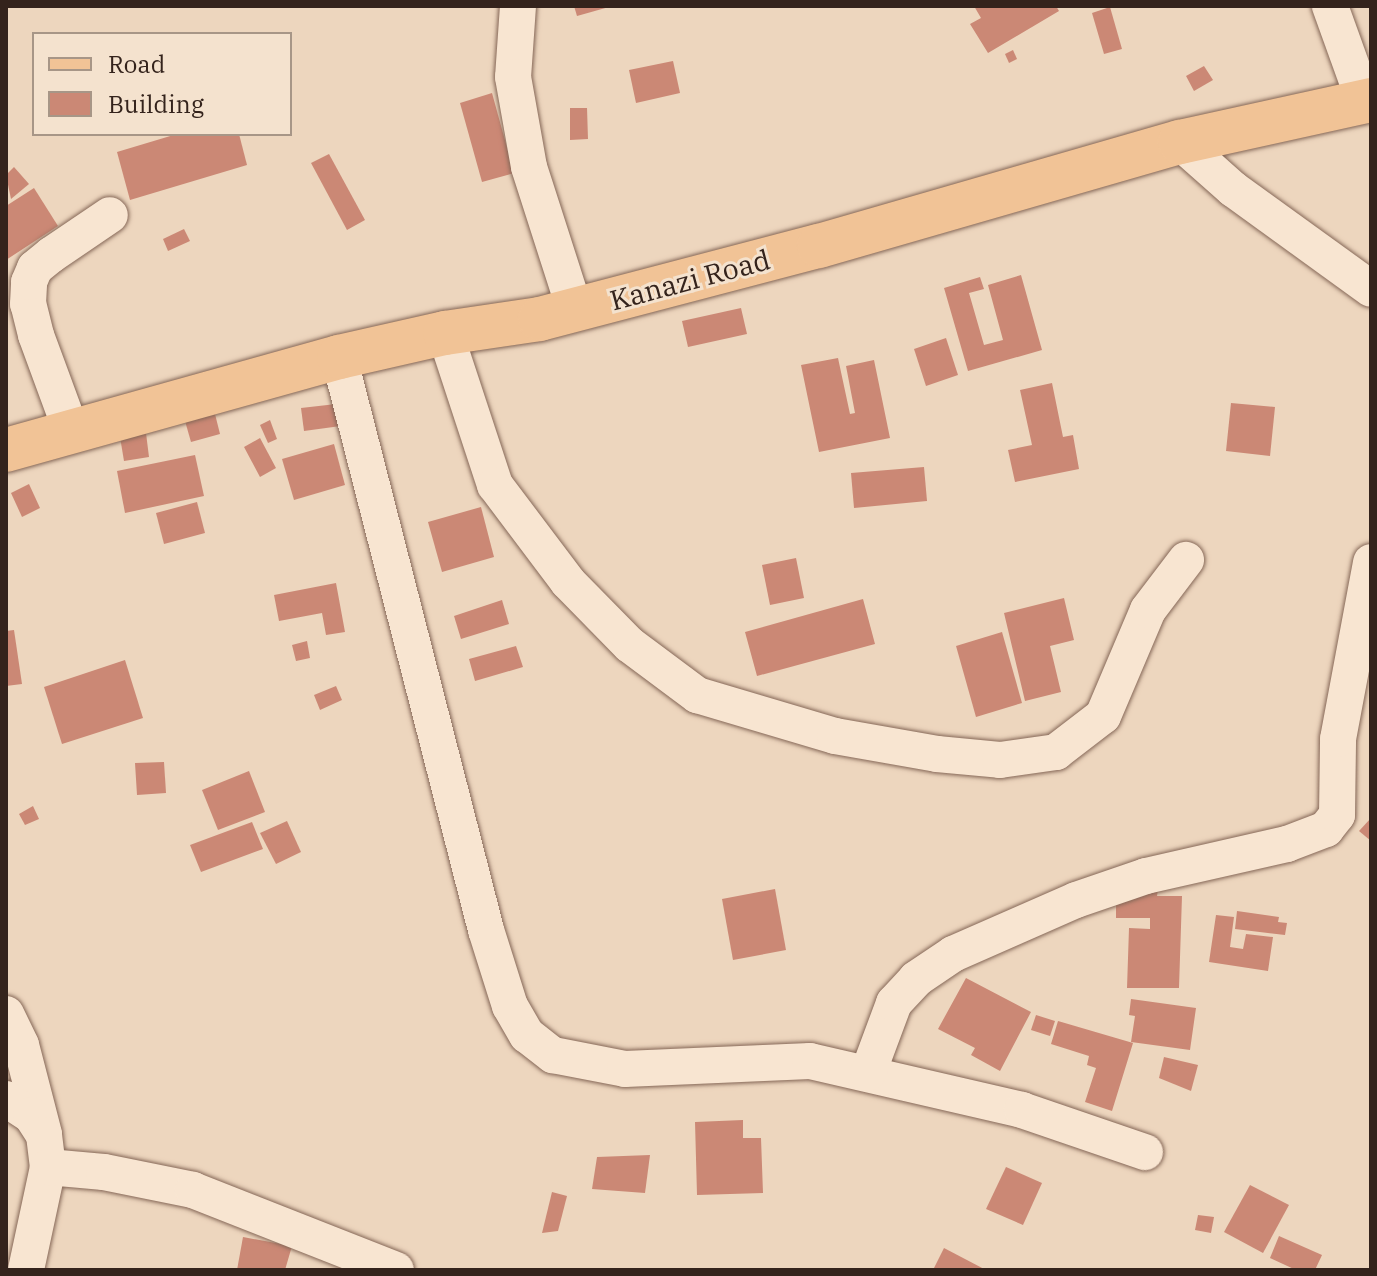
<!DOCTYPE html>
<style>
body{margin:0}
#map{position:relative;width:1377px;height:1276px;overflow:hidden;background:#edd6be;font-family:"IBM Plex Serif",serif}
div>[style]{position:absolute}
.building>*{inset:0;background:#cb8875}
.roads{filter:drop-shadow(0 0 2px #856757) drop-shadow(0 0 2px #856757)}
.minor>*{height:36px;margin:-18px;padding:0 18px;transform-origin:18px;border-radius:18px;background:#f8e5d1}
.major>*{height:44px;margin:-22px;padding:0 22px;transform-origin:22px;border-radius:22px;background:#f1c396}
span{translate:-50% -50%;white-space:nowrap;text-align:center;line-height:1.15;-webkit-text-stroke:6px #f4e2ce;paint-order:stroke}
.street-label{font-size:28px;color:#34231c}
.frame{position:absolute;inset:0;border:8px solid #34231c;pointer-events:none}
.legend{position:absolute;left:32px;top:32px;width:260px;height:104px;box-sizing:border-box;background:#f4e2ce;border:2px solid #a79687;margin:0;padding:10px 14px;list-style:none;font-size:24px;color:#34231c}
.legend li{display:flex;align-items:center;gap:16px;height:40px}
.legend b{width:40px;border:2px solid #a79687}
</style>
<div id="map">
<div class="building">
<i style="clip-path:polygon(574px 6px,609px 6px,609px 7px,577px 16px)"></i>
<i style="clip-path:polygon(974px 6px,1056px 6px,1059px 11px,988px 53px,970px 24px,981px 18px)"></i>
<i style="clip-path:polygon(1110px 7px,1122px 49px,1104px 54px,1092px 13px)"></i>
<i style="clip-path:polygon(1013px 50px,1017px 59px,1009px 63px,1005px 54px)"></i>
<i style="clip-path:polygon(673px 61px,680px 93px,636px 103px,629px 70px)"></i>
<i style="clip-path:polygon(1204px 66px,1213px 80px,1194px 91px,1186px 76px)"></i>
<i style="clip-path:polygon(492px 93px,514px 173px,482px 182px,460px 103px)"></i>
<i style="clip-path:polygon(570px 108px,587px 108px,588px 139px,570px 140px)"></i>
<i style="clip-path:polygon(177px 134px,239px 134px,247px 165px,130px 200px,117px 152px)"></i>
<i style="clip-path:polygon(329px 154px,365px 220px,347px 230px,311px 163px)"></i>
<i style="clip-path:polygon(14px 167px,29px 184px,11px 199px,6px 175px)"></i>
<i style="clip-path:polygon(34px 188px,58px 226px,6px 260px,6px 206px)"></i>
<i style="clip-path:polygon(184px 229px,190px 241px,168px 251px,163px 239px)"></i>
<i style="clip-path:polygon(1021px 275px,1042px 350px,968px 371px,944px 288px,980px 277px,984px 289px,969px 293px,984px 345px,1003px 340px,988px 285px)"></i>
<i style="clip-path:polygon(741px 308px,747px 334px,688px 347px,682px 321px)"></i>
<i style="clip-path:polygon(946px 338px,958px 375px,926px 386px,914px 349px)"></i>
<i style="clip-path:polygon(838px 358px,850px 414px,855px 413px,846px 366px,874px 360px,890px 438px,819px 452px,801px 365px)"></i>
<i style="clip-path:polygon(1052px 383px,1063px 437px,1073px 435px,1079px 469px,1015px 482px,1008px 450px,1032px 445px,1020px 390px)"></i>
<i style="clip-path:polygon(345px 403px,348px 425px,304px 431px,301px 408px)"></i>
<i style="clip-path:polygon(1231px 403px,1275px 407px,1270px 456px,1226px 451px)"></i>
<i style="clip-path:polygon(215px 414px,220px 434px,191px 442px,185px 421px)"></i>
<i style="clip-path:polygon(270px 420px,277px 439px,268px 443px,260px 425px)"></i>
<i style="clip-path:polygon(146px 433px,149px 457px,124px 461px,120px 437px)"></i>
<i style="clip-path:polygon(260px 438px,276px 468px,260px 477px,244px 447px)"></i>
<i style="clip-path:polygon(334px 444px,345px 485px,294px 500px,282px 459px)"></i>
<i style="clip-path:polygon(195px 455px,204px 496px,125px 513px,117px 471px)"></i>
<i style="clip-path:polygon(924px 467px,927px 501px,854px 508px,851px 473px)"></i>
<i style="clip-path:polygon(29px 484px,40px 508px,22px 517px,11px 493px)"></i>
<i style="clip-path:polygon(197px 502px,205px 533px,164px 544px,156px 513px)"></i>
<i style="clip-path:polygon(481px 507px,494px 557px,442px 572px,428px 522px)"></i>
<i style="clip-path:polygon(796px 558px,804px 598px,770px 605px,762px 565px)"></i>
<i style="clip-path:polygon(336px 583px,345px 632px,326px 635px,322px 613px,279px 621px,274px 595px)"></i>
<i style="clip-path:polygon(1064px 598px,1074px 640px,1050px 646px,1061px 692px,1025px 701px,1004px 613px)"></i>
<i style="clip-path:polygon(863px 599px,875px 644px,757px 676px,745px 632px)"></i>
<i style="clip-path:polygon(502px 600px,509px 624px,461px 639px,454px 616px)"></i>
<i style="clip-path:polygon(14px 630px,22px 684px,6px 686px,6px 631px)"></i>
<i style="clip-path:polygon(1002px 632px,1022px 703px,976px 717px,956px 646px)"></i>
<i style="clip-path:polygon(307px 641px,310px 658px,296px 661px,292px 645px)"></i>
<i style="clip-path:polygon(516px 646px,523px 667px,475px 681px,469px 659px)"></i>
<i style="clip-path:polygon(125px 660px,143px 718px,62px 744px,44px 687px)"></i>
<i style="clip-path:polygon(336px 686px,342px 700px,320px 710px,314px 695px)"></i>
<i style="clip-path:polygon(164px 762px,166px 793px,137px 795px,135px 763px)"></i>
<i style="clip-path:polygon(249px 771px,265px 812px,218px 830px,202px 790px)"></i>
<i style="clip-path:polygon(33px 806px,39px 819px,25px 825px,19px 814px)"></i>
<i style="clip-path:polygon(1371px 818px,1371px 841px,1359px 831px)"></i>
<i style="clip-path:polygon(287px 821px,301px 852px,276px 864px,260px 833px)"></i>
<i style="clip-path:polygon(252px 822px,263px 849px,201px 872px,190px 845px)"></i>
<i style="clip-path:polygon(775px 889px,786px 950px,733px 960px,722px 899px)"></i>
<i style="clip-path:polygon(1158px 889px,1157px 896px,1182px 896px,1179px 988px,1127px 988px,1129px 928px,1150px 929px,1150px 918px,1116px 918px,1116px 896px)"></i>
<i style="clip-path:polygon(1237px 911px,1279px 917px,1278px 922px,1287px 923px,1285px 935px,1235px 929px)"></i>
<i style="clip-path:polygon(1216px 915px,1234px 917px,1230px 947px,1243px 949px,1246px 934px,1273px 937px,1268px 971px,1209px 962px)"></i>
<i style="clip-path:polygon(966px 978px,1031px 1012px,1000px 1071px,971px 1055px,975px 1048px,938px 1029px)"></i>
<i style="clip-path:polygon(1131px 999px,1196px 1008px,1190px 1050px,1131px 1042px,1135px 1016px,1129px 1015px)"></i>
<i style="clip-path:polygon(1036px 1015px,1055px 1021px,1050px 1036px,1031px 1030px)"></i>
<i style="clip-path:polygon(1058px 1021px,1133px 1043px,1112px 1111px,1085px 1102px,1096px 1068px,1087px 1065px,1089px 1056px,1051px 1044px)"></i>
<i style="clip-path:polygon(1164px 1057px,1198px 1065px,1191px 1091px,1159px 1078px)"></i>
<i style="clip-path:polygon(743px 1120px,743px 1138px,761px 1138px,763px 1193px,697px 1195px,695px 1122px)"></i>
<i style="clip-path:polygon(650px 1155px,645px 1193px,592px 1189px,597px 1157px)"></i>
<i style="clip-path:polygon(1006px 1167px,1042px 1183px,1023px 1225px,986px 1209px)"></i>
<i style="clip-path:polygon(1250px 1185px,1289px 1205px,1263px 1253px,1224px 1232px)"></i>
<i style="clip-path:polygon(552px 1192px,567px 1196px,558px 1231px,542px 1233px)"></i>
<i style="clip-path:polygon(1198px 1215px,1214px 1217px,1211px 1233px,1195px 1230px)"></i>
<i style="clip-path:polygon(1279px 1236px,1322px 1255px,1315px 1270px,1296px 1270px,1270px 1258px)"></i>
<i style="clip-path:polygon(243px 1237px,292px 1246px,285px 1270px,237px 1270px)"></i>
<i style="clip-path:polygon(944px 1248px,986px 1270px,933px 1270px)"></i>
</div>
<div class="roads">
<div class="minor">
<i style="left:518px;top:6px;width:71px;rotate:94deg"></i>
<i style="left:513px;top:77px;width:91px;rotate:79.9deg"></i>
<i style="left:529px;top:167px;width:150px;rotate:72.2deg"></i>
<i style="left:1330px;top:6px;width:103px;rotate:70.2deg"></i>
<i style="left:1180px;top:142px;width:71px;rotate:41.6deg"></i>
<i style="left:1233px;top:189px;width:170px;rotate:35.9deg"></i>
<i style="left:445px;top:333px;width:160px;rotate:71.8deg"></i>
<i style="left:495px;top:485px;width:121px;rotate:53deg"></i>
<i style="left:568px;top:582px;width:88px;rotate:45.5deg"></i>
<i style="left:630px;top:645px;width:84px;rotate:36.7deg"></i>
<i style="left:697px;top:695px;width:144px;rotate:16.5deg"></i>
<i style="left:835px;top:736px;width:104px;rotate:10deg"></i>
<i style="left:937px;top:754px;width:63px;rotate:5.4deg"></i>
<i style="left:1000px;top:760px;width:57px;rotate:-8.1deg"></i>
<i style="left:1056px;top:752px;width:59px;rotate:-37.5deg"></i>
<i style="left:1103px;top:716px;width:115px;rotate:-67deg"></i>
<i style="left:1148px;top:610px;width:63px;rotate:-52.8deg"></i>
<i style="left:339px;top:357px;width:592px;rotate:75.61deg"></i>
<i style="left:486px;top:930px;width:80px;rotate:72.5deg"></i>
<i style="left:510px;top:1006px;width:34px;rotate:60deg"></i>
<i style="left:527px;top:1035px;width:33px;rotate:38deg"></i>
<i style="left:553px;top:1055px;width:73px;rotate:11deg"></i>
<i style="left:625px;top:1069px;width:185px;rotate:-2.5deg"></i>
<i style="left:810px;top:1061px;width:218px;rotate:13deg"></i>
<i style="left:1022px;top:1110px;width:130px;rotate:18.9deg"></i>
<i style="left:72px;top:433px;width:104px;rotate:-110.2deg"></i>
<i style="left:36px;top:335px;width:32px;rotate:-104deg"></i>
<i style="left:28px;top:304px;width:22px;rotate:-87deg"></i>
<i style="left:29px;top:282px;width:15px;rotate:-67deg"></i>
<i style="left:35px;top:268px;width:21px;rotate:-39deg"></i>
<i style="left:51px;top:255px;width:71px;rotate:-34.1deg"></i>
<i style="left:6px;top:1014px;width:34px;rotate:64deg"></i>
<i style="left:21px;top:1045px;width:92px;rotate:75.5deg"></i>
<i style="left:868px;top:1073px;width:75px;rotate:-69.6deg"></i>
<i style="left:894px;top:1003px;width:33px;rotate:-47deg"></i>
<i style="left:916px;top:979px;width:45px;rotate:-34deg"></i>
<i style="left:953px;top:954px;width:134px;rotate:-23.7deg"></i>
<i style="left:1076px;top:900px;width:74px;rotate:-18.9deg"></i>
<i style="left:1146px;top:876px;width:145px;rotate:-12.8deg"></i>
<i style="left:1287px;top:844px;width:42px;rotate:-21deg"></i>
<i style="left:1326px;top:829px;width:18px;rotate:-52deg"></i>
<i style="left:1337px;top:815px;width:76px;rotate:-89.2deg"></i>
<i style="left:1338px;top:739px;width:180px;rotate:-79.4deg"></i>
<i style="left:6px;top:1099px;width:30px;rotate:33deg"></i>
<i style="left:31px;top:1115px;width:24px;rotate:57deg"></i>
<i style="left:44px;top:1135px;width:32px;rotate:83deg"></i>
<i style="left:48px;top:1167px;width:105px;rotate:102.1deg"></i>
<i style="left:48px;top:1167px;width:56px;rotate:5.1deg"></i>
<i style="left:104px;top:1172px;width:91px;rotate:11.4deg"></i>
<i style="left:193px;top:1190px;width:218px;rotate:21.5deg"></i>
</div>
<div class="major">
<i style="left:6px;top:450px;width:346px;rotate:-15.6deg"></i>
<i style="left:339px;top:357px;width:109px;rotate:-12.8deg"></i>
<i style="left:445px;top:333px;width:96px;rotate:-8.4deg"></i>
<i style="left:540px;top:319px;width:288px;rotate:-14.7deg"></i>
<i style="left:819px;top:246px;width:376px;rotate:-16.1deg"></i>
<i style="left:1180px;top:142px;width:196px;rotate:-12.4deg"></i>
</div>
</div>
<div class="street-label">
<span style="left:690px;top:280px;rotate:-15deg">Kanazi Road</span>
</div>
<div class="frame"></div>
<ul class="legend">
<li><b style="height:10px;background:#f1c396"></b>Road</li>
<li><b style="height:22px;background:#cb8875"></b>Building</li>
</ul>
</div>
